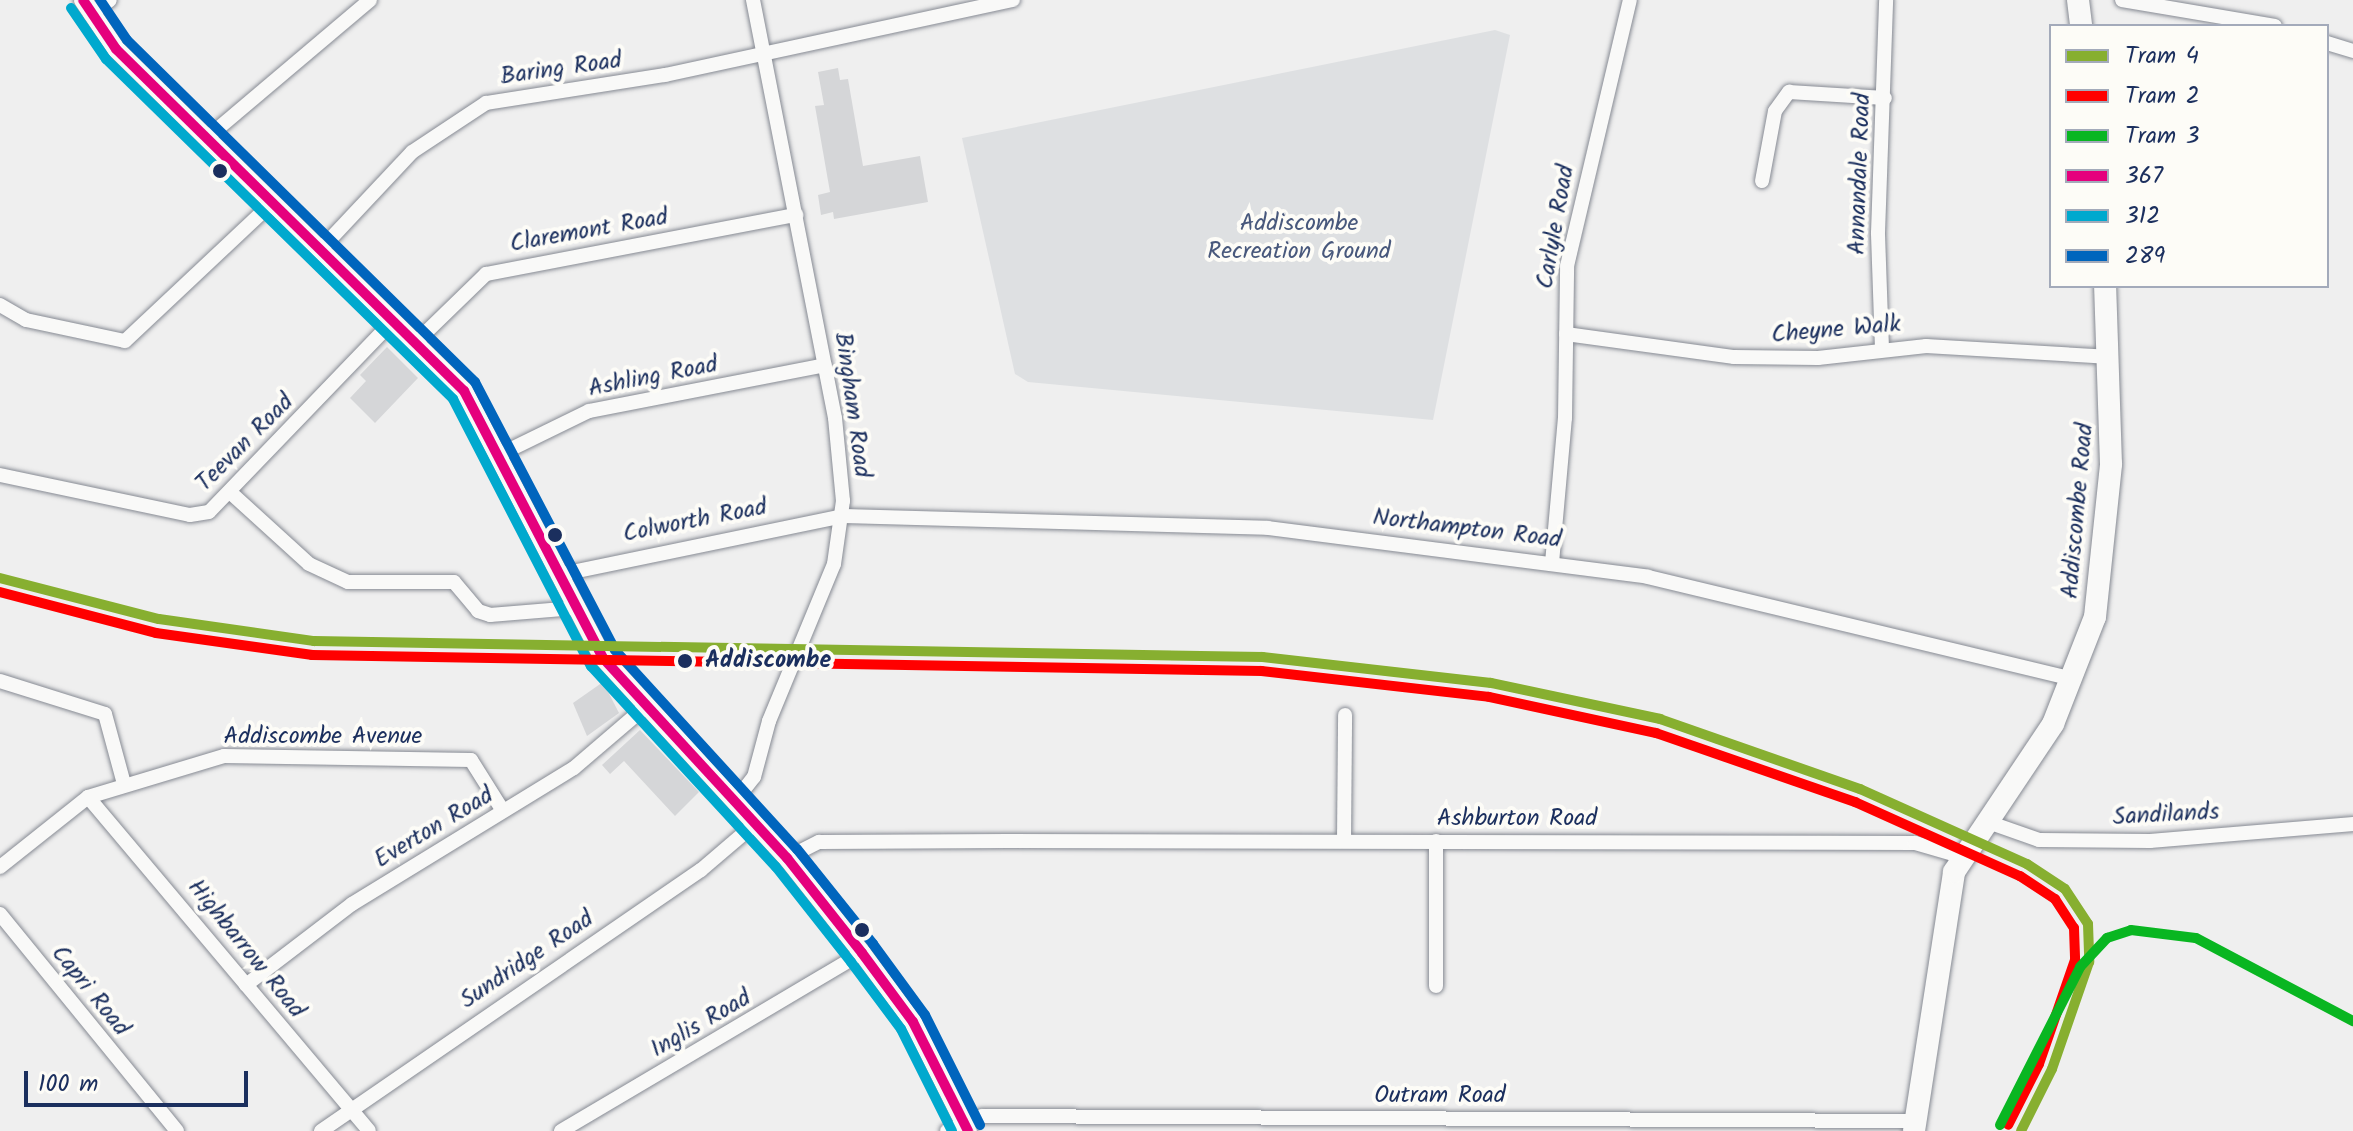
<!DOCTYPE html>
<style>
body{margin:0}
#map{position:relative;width:2353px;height:1131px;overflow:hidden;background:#efefef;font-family:Kalam,sans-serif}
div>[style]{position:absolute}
.green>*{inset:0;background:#dee0e2}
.building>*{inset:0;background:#d5d6d8}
.roads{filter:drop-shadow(0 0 2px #868a93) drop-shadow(0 0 2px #868a93)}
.minor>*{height:14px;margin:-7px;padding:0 7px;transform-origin:7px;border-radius:7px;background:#f9f9f8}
.major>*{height:18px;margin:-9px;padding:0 9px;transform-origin:9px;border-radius:9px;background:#f9f9f8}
.highway>*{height:22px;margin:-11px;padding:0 11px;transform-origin:11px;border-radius:11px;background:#f9f9f8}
.bus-1>*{height:10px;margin:-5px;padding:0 5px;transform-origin:5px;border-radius:5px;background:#e5007d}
.bus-2>*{height:10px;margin:-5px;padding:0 5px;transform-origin:5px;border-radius:5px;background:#00a9ce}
.bus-3>*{height:10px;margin:-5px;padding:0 5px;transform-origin:5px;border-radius:5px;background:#0065bd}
.tram-1>*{height:10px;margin:-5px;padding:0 5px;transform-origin:5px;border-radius:5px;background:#87af30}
.tram-2>*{height:10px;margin:-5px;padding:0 5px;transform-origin:5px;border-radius:5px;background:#f00}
.tram-3>*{height:10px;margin:-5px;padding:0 5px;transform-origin:5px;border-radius:5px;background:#09b621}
.dots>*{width:22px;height:22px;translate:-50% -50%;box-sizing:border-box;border:4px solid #fdfcf7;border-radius:50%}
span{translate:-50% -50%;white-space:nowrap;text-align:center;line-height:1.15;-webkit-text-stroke:8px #fdfcf7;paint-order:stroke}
.street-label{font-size:24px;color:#1b2f5e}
.park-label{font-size:24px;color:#48587c}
.stop-label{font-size:24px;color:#1b2f5e;font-weight:700}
.left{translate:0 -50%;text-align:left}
.legend{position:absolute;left:2049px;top:24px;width:280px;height:264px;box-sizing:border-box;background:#fdfcf7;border:2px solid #a3aaba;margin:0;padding:10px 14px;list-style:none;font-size:24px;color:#1b2f5e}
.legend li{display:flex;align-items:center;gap:16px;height:40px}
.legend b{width:40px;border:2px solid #a3aaba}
.scale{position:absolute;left:24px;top:1071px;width:224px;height:36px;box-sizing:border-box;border:4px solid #1b2f5e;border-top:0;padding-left:10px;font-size:24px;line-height:28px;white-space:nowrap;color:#1b2f5e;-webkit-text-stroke:6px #fdfcf7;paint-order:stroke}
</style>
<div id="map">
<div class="green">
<i style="clip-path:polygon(1495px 30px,1510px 35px,1433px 420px,1028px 382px,1015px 374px,962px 138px)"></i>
</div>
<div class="building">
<i style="clip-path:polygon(838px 68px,840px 80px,848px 79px,863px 166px,920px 156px,928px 202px,834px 219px,833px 212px,821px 215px,818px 195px,830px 192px,815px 106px,824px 105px,818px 72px)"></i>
<i style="clip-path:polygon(387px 347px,418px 378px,375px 423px,350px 398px,366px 381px,360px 375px)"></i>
<i style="clip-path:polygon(603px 682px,619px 713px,587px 736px,573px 703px)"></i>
<i style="clip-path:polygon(640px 730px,699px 792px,675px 816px,624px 761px,610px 774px,602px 765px)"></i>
</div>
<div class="roads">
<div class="minor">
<i style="left:2122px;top:0;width:155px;rotate:9.6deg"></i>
<i style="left:90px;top:14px;width:24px;rotate:-35deg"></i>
<i style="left:2327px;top:43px;width:27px;rotate:17deg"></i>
<i style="left:208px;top:137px;width:212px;rotate:-40.2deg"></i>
<i style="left:1762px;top:181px;width:71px;rotate:-79.5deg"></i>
<i style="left:1775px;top:111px;width:24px;rotate:-54deg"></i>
<i style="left:1789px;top:92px;width:96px;rotate:3.6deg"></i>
<i style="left:320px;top:250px;width:134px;rotate:-46.8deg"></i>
<i style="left:412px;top:152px;width:89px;rotate:-33.5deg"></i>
<i style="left:486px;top:103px;width:181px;rotate:-8.9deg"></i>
<i style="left:665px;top:75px;width:356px;rotate:-12.2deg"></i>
<i style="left:0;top:305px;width:30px;rotate:30deg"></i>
<i style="left:26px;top:320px;width:101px;rotate:12deg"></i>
<i style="left:125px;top:341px;width:203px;rotate:-43.2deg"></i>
<i style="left:1566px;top:334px;width:170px;rotate:7.8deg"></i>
<i style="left:1734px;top:357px;width:84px;rotate:0.7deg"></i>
<i style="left:1818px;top:358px;width:109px;rotate:-6.3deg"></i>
<i style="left:1926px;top:346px;width:185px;rotate:3.4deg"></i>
<i style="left:416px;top:342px;width:98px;rotate:-44.2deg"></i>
<i style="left:486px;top:274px;width:316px;rotate:-10.8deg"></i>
<i style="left:1882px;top:349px;width:116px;rotate:-92deg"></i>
<i style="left:1878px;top:233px;width:233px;rotate:-88deg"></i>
<i style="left:499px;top:455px;width:100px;rotate:-26.1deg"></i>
<i style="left:589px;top:411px;width:240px;rotate:-11deg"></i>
<i style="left:0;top:475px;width:194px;rotate:11.9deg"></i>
<i style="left:190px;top:515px;width:19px;rotate:-9deg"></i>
<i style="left:209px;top:512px;width:265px;rotate:-46.1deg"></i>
<i style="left:231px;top:493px;width:105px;rotate:42.3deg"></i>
<i style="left:309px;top:564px;width:43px;rotate:24.8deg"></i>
<i style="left:348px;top:582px;width:106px"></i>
<i style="left:454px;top:582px;width:38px;rotate:50deg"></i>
<i style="left:478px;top:611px;width:13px;rotate:18deg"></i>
<i style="left:490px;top:615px;width:85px;rotate:-4.7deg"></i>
<i style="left:1552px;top:563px;width:146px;rotate:-84.9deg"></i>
<i style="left:1565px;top:418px;width:152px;rotate:-89.2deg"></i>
<i style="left:1567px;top:266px;width:273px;rotate:-76.7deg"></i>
<i style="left:558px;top:575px;width:290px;rotate:-11.7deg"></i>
<i style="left:842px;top:516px;width:426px;rotate:1.6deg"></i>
<i style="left:1268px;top:528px;width:383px;rotate:7.3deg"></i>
<i style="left:1648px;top:577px;width:438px;rotate:13.5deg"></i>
<i style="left:0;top:681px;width:110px;rotate:17.4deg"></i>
<i style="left:105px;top:714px;width:73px;rotate:74.8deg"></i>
<i style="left:88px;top:797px;width:436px;rotate:49.9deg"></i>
<i style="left:735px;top:801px;width:31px;rotate:-52deg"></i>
<i style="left:754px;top:777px;width:58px;rotate:-75deg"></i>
<i style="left:769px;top:721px;width:170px;rotate:-67.5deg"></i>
<i style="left:834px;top:564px;width:64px;rotate:-81.9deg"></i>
<i style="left:843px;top:501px;width:83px;rotate:-95.5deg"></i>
<i style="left:835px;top:418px;width:426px;rotate:-101.1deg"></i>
<i style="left:1985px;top:821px;width:57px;rotate:19.4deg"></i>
<i style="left:2039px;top:840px;width:111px;rotate:0.5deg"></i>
<i style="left:2150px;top:841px;width:204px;rotate:-4.8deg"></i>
<i style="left:1344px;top:841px;width:126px;rotate:-89.5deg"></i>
<i style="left:787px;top:858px;width:36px;rotate:-27deg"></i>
<i style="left:819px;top:842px;width:189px;rotate:-0.3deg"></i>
<i style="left:1008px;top:841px;width:907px;rotate:0.13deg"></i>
<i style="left:1915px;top:843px;width:47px;rotate:16.1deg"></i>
<i style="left:0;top:867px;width:112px;rotate:-38.5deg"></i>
<i style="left:88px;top:797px;width:142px;rotate:-16.8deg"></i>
<i style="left:224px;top:756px;width:247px;rotate:0.9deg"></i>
<i style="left:471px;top:760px;width:60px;rotate:57.9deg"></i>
<i style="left:0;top:914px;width:280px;rotate:50.8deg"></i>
<i style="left:246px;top:985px;width:133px;rotate:-37.4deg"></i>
<i style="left:352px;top:904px;width:260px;rotate:-31.5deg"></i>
<i style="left:574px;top:768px;width:92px;rotate:-40.6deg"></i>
<i style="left:1436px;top:986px;width:145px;rotate:-90deg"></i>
<i style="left:321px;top:1131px;width:461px;rotate:-34.5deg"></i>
<i style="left:701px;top:870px;width:72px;rotate:-40.5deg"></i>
<i style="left:561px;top:1131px;width:350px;rotate:-30.6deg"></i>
<i style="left:947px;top:1131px;width:38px;rotate:-23deg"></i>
<i style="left:982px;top:1116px;width:933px;rotate:0.31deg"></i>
</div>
<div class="major">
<i style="left:83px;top:0;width:59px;rotate:56deg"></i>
<i style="left:116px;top:49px;width:488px;rotate:44.5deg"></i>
<i style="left:464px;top:391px;width:301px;rotate:62.5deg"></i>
<i style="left:603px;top:658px;width:272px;rotate:47.4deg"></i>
<i style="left:787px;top:858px;width:121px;rotate:51.7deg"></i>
<i style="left:862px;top:953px;width:86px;rotate:53.5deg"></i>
<i style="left:913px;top:1022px;width:122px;rotate:63.2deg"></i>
</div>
<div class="highway">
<i style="left:2078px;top:0;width:26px;rotate:83deg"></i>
<i style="left:1914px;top:1131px;width:262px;rotate:-81.2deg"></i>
<i style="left:1954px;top:872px;width:178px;rotate:-56.2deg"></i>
<i style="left:2053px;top:724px;width:115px;rotate:-68.6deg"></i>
<i style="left:2095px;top:617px;width:154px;rotate:-84deg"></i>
<i style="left:2111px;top:464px;width:178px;rotate:-91.9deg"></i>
</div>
</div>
<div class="bus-1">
<i style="left:83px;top:0;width:59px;rotate:56deg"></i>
<i style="left:116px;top:49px;width:488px;rotate:44.5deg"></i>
<i style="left:464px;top:391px;width:301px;rotate:62.5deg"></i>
<i style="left:603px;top:658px;width:272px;rotate:47.4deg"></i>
<i style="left:787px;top:858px;width:121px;rotate:51.7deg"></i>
<i style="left:862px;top:953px;width:86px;rotate:53.5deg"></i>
<i style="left:913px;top:1022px;width:122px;rotate:63.2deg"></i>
</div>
<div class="bus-2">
<i style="left:71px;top:8px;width:62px;rotate:55.5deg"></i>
<i style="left:106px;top:59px;width:486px;rotate:44.4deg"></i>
<i style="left:453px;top:399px;width:301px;rotate:62.7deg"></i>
<i style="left:591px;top:666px;width:273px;rotate:47.4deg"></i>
<i style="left:776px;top:867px;width:121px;rotate:51.7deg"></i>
<i style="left:851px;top:962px;width:84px;rotate:53.3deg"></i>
<i style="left:901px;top:1029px;width:114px;rotate:63.4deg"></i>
</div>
<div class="bus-3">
<i style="left:100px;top:0;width:48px;rotate:56deg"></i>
<i style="left:127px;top:40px;width:488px;rotate:44.5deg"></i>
<i style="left:475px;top:382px;width:302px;rotate:62.4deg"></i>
<i style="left:615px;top:650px;width:270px;rotate:47.6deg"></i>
<i style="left:797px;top:849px;width:122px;rotate:51.3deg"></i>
<i style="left:873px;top:944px;width:88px;rotate:53.8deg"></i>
<i style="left:925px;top:1015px;width:123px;rotate:63.4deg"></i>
</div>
<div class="tram-1">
<i style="left:0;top:578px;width:164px;rotate:14.5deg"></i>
<i style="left:159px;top:619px;width:157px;rotate:8.1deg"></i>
<i style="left:314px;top:641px;width:949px;rotate:0.97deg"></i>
<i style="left:1263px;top:657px;width:229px;rotate:6.5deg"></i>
<i style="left:1491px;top:683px;width:173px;rotate:12deg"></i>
<i style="left:1660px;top:719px;width:212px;rotate:19.3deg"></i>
<i style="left:1860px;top:789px;width:183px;rotate:24.2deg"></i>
<i style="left:2027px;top:864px;width:45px;rotate:33.3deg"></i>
<i style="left:2065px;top:889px;width:42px;rotate:56.7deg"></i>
<i style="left:2088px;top:924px;width:38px;rotate:88deg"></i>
<i style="left:2089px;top:962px;width:113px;rotate:109.1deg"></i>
<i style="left:2052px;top:1069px;width:69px;rotate:116.6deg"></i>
</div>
<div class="tram-2">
<i style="left:0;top:592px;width:161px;rotate:14.7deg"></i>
<i style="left:156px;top:633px;width:158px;rotate:8deg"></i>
<i style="left:312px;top:655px;width:950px;rotate:0.96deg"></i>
<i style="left:1262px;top:671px;width:228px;rotate:6.5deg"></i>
<i style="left:1489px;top:697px;width:171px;rotate:12.2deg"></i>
<i style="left:1656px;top:733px;width:211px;rotate:19.1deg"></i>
<i style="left:1855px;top:802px;width:181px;rotate:24.2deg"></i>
<i style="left:2020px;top:876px;width:42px;rotate:33.3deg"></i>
<i style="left:2055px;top:899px;width:35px;rotate:57deg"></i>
<i style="left:2074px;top:928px;width:32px;rotate:88deg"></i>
<i style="left:2075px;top:960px;width:110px;rotate:109.1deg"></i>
<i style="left:2039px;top:1064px;width:68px;rotate:116.9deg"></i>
</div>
<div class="tram-3">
<i style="left:2000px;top:1125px;width:177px;rotate:-63.1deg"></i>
<i style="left:2080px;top:967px;width:40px;rotate:-47deg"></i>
<i style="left:2107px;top:938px;width:25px;rotate:-18deg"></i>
<i style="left:2131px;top:930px;width:65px;rotate:7deg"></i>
<i style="left:2196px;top:938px;width:178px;rotate:27.9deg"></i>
</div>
<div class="dots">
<i style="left:220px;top:171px;background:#1b2f5e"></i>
<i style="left:555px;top:535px;background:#1b2f5e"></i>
<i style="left:685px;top:661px;background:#1b2f5e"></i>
<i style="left:862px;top:930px;background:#1b2f5e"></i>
</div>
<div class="street-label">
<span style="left:561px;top:69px;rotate:-8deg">Baring Road</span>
<span style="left:1860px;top:174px;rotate:-88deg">Annandale Road</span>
<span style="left:1556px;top:227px;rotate:-80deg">Carlyle Road</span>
<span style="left:589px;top:231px;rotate:-10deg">Claremont Road</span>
<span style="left:1836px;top:330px;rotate:-5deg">Cheyne Walk</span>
<span style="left:653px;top:377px;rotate:-11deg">Ashling Road</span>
<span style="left:852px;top:405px;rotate:82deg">Bingham Road</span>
<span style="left:245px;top:443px;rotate:-45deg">Teevan Road</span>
<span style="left:2078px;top:511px;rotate:-85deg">Addiscombe Road</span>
<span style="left:695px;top:521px;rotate:-11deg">Colworth Road</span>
<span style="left:1467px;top:529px;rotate:7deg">Northampton Road</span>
<span style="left:323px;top:737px">Addiscombe Avenue</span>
<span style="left:2166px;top:815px;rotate:-3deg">Sandilands</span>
<span style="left:1517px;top:819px">Ashburton Road</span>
<span style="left:434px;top:828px;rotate:-31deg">Everton Road</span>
<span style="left:246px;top:949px;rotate:51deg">Highbarrow Road</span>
<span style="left:527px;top:960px;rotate:-34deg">Sundridge Road</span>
<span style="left:90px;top:991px;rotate:51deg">Capri Road</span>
<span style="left:701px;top:1024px;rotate:-30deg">Inglis Road</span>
<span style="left:1440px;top:1096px">Outram Road</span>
</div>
<div class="park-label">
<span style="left:1299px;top:238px">Addiscombe<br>Recreation Ground</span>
</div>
<div class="stop-label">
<span class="left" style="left:705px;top:661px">Addiscombe</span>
</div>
<ul class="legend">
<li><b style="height:10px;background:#87af30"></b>Tram 4</li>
<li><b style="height:10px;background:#f00"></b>Tram 2</li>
<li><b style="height:10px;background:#09b621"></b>Tram 3</li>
<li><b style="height:10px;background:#e5007d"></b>367</li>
<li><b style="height:10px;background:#00a9ce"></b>312</li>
<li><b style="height:10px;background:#0065bd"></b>289</li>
</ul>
<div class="scale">100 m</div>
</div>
